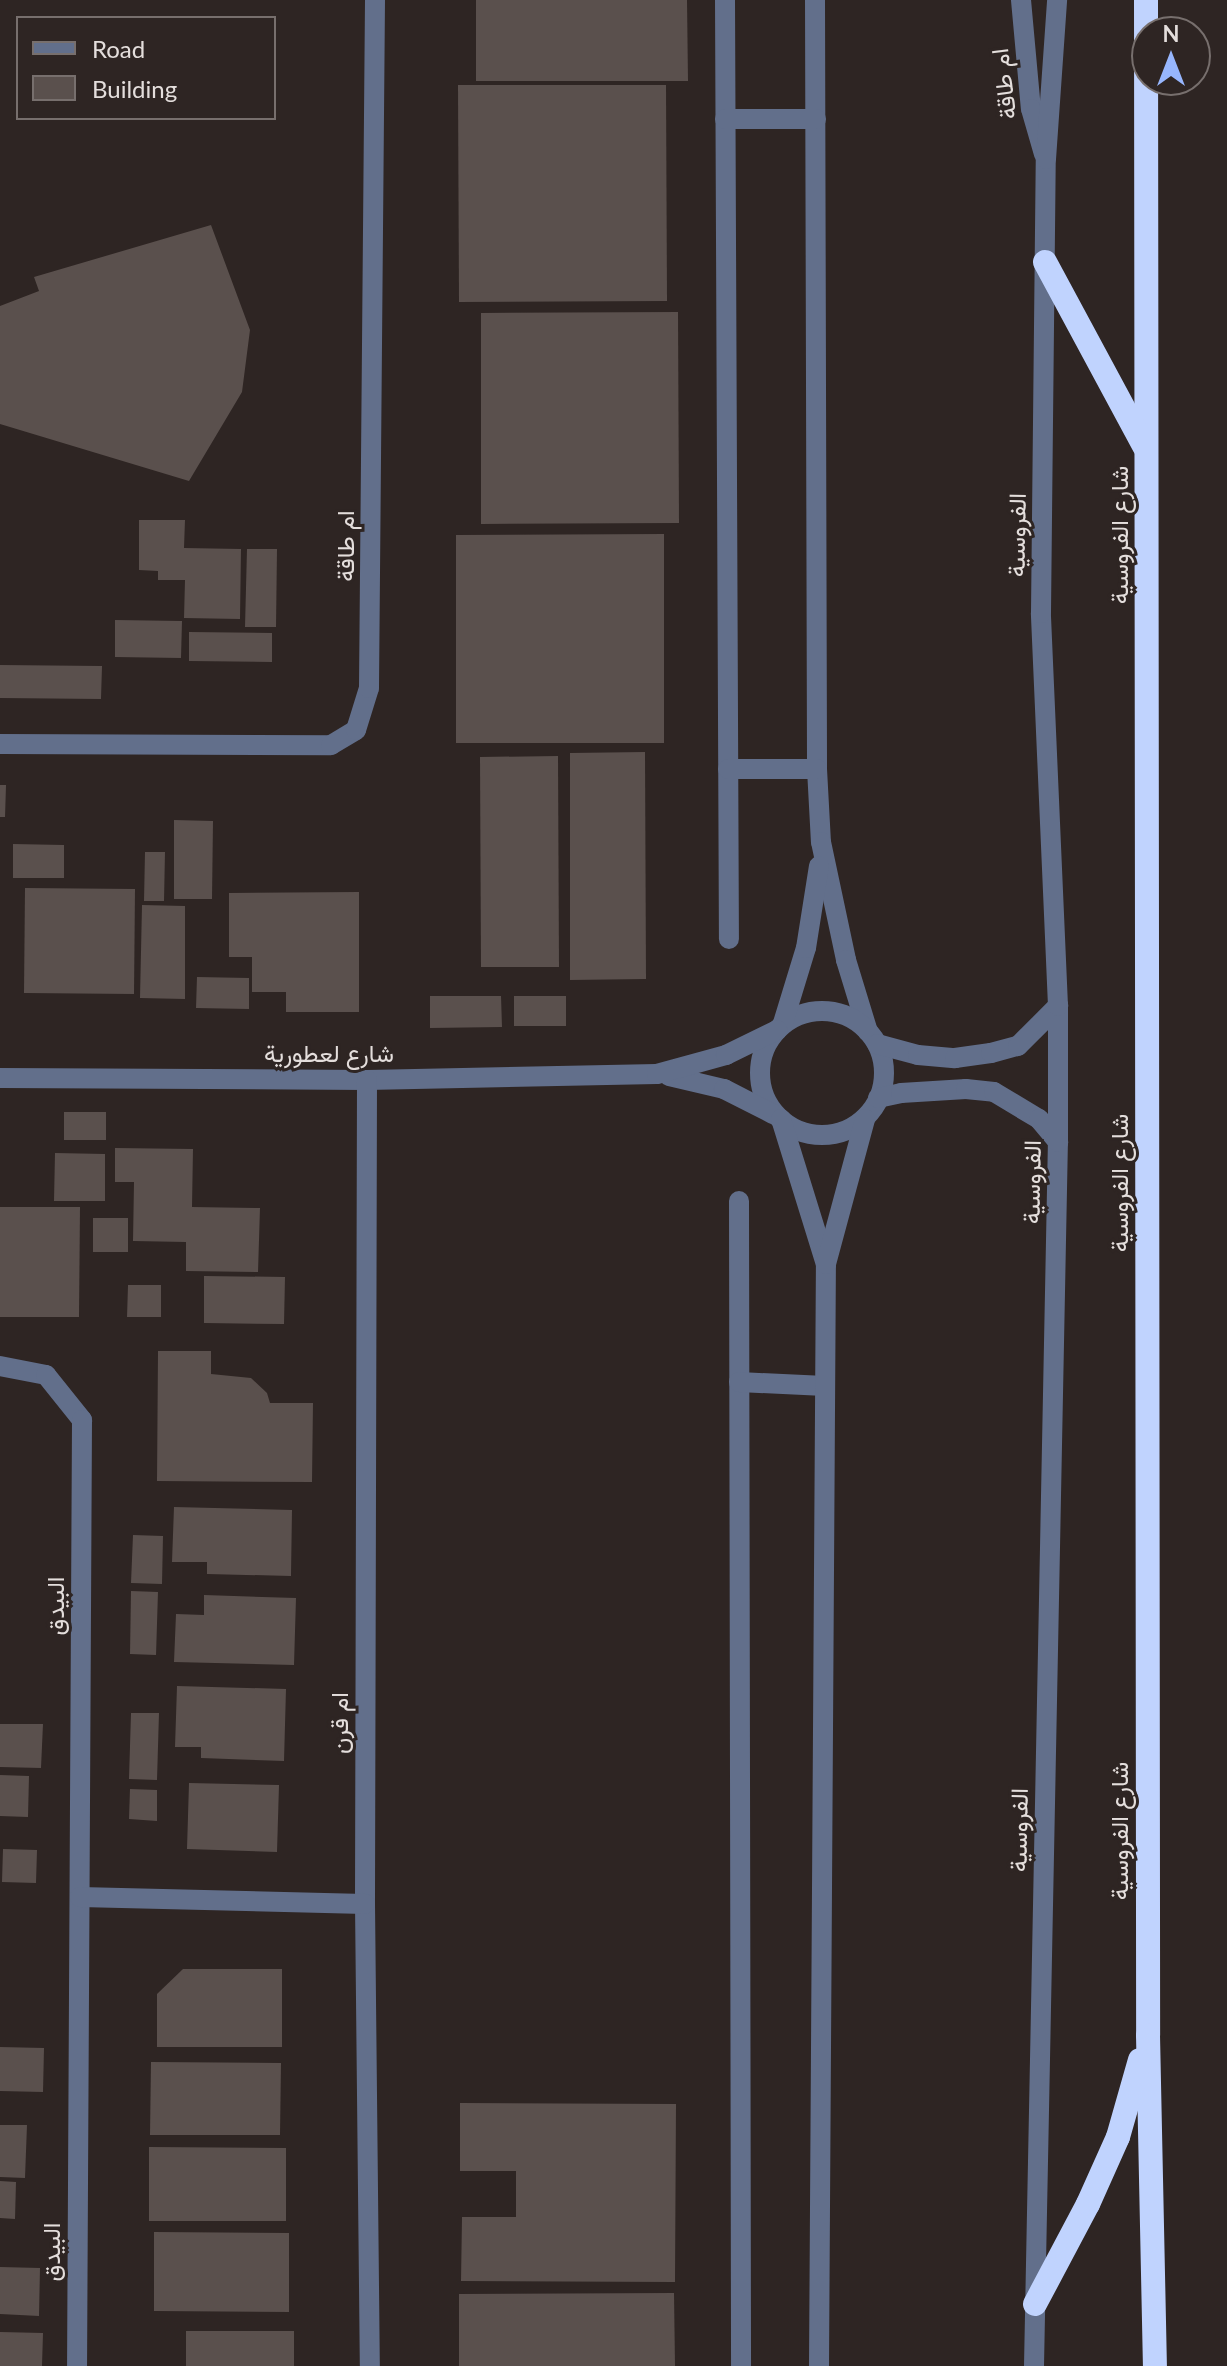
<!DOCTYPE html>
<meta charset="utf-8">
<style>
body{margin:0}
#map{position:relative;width:1227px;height:2366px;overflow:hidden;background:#2e2523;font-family:Lato,Vazirmatn,sans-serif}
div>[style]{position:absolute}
.building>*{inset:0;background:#5a504d}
.minor>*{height:20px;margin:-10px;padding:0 10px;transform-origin:10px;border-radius:10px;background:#626f8b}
.minor>.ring{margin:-10px;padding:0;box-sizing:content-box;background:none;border:20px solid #626f8b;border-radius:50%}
.highway>*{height:24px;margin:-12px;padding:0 12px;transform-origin:12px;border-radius:12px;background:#c0d3fe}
span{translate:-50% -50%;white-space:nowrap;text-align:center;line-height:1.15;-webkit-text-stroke:6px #2e2523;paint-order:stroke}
.street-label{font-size:24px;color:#e4dedc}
.legend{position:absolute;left:16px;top:16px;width:260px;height:104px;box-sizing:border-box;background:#2e2523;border:2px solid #776f6d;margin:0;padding:10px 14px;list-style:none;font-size:24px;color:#e4dedc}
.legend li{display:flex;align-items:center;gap:16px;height:40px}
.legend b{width:40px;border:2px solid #776f6d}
.north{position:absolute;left:1131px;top:16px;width:80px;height:80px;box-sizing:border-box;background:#2e2523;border:2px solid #776f6d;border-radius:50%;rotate:0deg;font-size:22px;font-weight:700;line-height:32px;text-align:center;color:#e4dedc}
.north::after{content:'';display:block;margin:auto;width:28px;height:36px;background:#97b6fd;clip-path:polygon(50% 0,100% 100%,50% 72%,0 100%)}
</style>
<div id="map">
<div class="building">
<i style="clip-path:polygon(476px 0,687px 0,688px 81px,476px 81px)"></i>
<i style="clip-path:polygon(458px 85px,666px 85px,667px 301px,459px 302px)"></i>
<i style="clip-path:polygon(211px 225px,250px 330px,242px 392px,189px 481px,0 424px,0 306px,39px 291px,34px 277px)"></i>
<i style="clip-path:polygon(678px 312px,679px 523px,481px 524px,481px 313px)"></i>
<i style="clip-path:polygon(139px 520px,185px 520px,184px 548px,241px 549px,240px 619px,184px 618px,185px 580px,158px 580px,158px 571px,139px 570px)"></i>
<i style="clip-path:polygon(664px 534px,664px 743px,456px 743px,456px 535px)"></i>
<i style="clip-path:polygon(247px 549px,277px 549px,276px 627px,245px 627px)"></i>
<i style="clip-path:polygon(115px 620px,182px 621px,181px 658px,115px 657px)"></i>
<i style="clip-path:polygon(189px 632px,272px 633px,272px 662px,189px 661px)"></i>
<i style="clip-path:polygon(0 665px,102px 666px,101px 699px,0 698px)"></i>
<i style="clip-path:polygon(645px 752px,646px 979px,570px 980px,570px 753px)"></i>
<i style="clip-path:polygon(558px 756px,559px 967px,481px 967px,480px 757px)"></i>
<i style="clip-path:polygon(0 785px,6px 785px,5px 817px,0 817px)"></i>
<i style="clip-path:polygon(174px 820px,213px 821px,212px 899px,174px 899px)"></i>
<i style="clip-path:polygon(13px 844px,64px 845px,64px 878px,13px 878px)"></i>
<i style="clip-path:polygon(145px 852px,165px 852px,164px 901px,144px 901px)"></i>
<i style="clip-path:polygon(25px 888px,135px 889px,134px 994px,24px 993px)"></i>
<i style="clip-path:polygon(359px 892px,359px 1012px,286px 1012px,286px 992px,252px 992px,252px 957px,229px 957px,229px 893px)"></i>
<i style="clip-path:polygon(142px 905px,185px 906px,185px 999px,140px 998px)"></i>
<i style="clip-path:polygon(197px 977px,249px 978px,249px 1009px,196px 1008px)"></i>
<i style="clip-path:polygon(430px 996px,501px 996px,502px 1027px,430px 1028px)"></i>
<i style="clip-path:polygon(514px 996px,566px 996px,566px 1026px,514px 1026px)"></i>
<i style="clip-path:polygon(64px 1112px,106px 1112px,106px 1140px,64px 1140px)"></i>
<i style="clip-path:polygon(115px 1148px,193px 1149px,192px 1207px,260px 1208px,258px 1272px,186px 1271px,186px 1242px,133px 1241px,134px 1182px,115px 1182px)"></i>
<i style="clip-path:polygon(55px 1153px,105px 1154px,105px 1201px,54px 1201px)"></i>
<i style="clip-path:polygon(0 1207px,80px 1207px,79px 1317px,0 1317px)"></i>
<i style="clip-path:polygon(93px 1218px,128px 1218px,128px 1252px,93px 1252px)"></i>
<i style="clip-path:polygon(204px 1276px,285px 1277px,284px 1324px,204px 1323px)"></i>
<i style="clip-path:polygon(128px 1285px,161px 1285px,161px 1317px,127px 1317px)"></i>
<i style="clip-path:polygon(158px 1351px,211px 1351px,211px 1374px,251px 1378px,267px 1393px,270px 1403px,313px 1403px,312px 1482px,157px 1481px)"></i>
<i style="clip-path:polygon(174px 1507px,292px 1510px,291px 1576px,207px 1574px,207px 1562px,172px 1562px)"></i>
<i style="clip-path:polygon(133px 1535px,163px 1536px,162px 1584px,131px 1583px)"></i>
<i style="clip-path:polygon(131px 1591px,158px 1592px,156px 1655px,130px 1654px)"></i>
<i style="clip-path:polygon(204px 1595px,296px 1598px,294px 1665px,174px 1662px,176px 1614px,204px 1615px)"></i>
<i style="clip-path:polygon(177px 1686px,286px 1689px,284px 1761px,201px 1758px,201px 1747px,175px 1747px)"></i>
<i style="clip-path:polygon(131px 1713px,159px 1713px,157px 1780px,129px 1779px)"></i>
<i style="clip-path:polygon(0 1724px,43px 1724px,41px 1768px,0 1767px)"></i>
<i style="clip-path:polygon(0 1775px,29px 1776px,28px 1817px,0 1816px)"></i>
<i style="clip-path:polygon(189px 1783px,279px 1785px,277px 1852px,187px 1849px)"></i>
<i style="clip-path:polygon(130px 1789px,157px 1790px,157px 1821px,129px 1819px)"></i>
<i style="clip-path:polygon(3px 1849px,37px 1850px,36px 1883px,2px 1882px)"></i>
<i style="clip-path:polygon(183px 1969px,282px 1969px,282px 2047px,157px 2047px,157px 1994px)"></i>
<i style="clip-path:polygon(0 2047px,44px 2048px,43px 2092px,0 2091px)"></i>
<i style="clip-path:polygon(151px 2062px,281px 2063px,280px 2135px,150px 2135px)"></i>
<i style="clip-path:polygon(460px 2103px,676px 2104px,675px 2282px,461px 2281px,462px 2217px,516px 2217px,516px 2171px,460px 2171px)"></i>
<i style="clip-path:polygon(0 2125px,27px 2125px,25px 2178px,0 2177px)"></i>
<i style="clip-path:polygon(149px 2147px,286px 2148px,286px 2221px,149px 2221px)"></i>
<i style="clip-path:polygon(0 2181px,16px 2182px,15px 2219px,0 2218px)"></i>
<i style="clip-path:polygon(154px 2232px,289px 2233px,289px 2312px,154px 2311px)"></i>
<i style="clip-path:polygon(0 2267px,40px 2268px,39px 2316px,0 2314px)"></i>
<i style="clip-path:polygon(674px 2293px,675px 2366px,459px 2366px,459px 2294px)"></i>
<i style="clip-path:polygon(186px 2331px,294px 2331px,294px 2366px,186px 2366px)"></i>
<i style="clip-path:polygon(0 2332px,43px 2333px,42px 2366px,0 2366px)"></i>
</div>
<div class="minor">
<i style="left:725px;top:0;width:939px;rotate:89.76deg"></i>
<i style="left:815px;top:0;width:769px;rotate:89.85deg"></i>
<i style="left:817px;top:769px;width:73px;rotate:86.9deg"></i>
<i style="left:821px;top:842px;width:121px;rotate:78deg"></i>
<i style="left:846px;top:960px;width:75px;rotate:73deg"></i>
<i style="left:1021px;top:0;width:109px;rotate:84.8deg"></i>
<i style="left:1031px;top:109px;width:47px;rotate:73.9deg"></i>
<i style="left:725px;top:119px;width:91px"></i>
<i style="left:0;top:744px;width:331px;rotate:0.2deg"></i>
<i style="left:331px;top:745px;width:29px;rotate:-31deg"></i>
<i style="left:356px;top:730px;width:44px;rotate:-72.8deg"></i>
<i style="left:369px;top:688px;width:688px;rotate:-89.5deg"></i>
<i style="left:728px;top:769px;width:89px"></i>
<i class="ring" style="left:760px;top:1011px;width:104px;height:104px"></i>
<i style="left:783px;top:1023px;width:78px;rotate:-73deg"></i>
<i style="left:806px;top:948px;width:83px;rotate:-81deg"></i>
<i style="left:877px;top:1044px;width:42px;rotate:15deg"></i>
<i style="left:918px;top:1055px;width:37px;rotate:5deg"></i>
<i style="left:955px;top:1058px;width:36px;rotate:-8deg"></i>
<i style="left:991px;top:1053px;width:28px;rotate:-15deg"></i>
<i style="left:1018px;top:1046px;width:57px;rotate:-45deg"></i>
<i style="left:669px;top:1076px;width:57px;rotate:13.3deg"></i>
<i style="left:724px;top:1089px;width:55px;rotate:27deg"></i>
<i style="left:0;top:1078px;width:367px;rotate:0.3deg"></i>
<i style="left:367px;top:1080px;width:290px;rotate:-1.2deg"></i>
<i style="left:657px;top:1074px;width:72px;rotate:-15.4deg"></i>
<i style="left:726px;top:1055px;width:57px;rotate:-26.1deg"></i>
<i style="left:367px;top:1080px;width:824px;rotate:90.14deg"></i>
<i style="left:365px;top:1904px;width:462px;rotate:89.4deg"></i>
<i style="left:878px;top:1098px;width:24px;rotate:-12deg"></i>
<i style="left:901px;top:1093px;width:65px;rotate:-3.5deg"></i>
<i style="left:966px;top:1089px;width:28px;rotate:6deg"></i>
<i style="left:994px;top:1092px;width:52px;rotate:31deg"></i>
<i style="left:1039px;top:1119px;width:30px;rotate:50deg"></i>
<i style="left:781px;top:1119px;width:152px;rotate:72.8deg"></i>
<i style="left:739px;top:1201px;width:1165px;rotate:89.9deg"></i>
<i style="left:0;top:1366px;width:47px;rotate:11.1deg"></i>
<i style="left:46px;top:1375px;width:58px;rotate:51.3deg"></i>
<i style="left:82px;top:1420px;width:946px;rotate:90.3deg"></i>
<i style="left:739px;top:1382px;width:86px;rotate:2.7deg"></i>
<i style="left:80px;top:1897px;width:285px;rotate:1.4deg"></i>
<i style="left:819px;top:2366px;width:1102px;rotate:-89.64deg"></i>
<i style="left:826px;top:1264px;width:150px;rotate:-74.9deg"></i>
<i style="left:1034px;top:2366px;width:1224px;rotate:-88.88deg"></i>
<i style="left:1058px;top:1142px;width:136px;rotate:-90deg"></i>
<i style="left:1058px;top:1006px;width:393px;rotate:-92.5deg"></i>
<i style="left:1041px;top:613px;width:454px;rotate:-89.4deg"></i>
<i style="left:1046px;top:159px;width:159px;rotate:-86deg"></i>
</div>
<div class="highway">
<i style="left:1146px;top:0;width:2035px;rotate:89.94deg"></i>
<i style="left:1148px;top:2035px;width:331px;rotate:88.8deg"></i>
<i style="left:1045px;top:262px;width:209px;rotate:61.7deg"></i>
<i style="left:1035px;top:2304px;width:113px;rotate:-62.1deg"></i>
<i style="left:1088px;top:2204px;width:73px;rotate:-65.9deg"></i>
<i style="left:1118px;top:2137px;width:80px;rotate:-74.1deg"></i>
</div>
<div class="street-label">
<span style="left:1003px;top:84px;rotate:-97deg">ام طاقة</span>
<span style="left:1016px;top:535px;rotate:-89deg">الفروسية</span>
<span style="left:1119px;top:535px;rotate:-90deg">شارع الفروسية</span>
<span style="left:345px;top:546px;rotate:-90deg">ام طاقة</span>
<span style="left:329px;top:1053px">شارع لعطورية</span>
<span style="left:1031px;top:1182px;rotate:-89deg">الفروسية</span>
<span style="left:1119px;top:1183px;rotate:-90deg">شارع الفروسية</span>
<span style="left:55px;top:1606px;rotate:-90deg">البيدق</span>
<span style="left:339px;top:1723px;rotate:-90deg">ام قرن</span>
<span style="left:1018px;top:1830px;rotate:-89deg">الفروسية</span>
<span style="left:1119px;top:1831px;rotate:-90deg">شارع الفروسية</span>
<span style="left:51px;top:2252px;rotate:-90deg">البيدق</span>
</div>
<ul class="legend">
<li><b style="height:10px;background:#626f8b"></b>Road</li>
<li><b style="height:22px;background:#5a504d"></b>Building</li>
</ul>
<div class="north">N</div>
</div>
